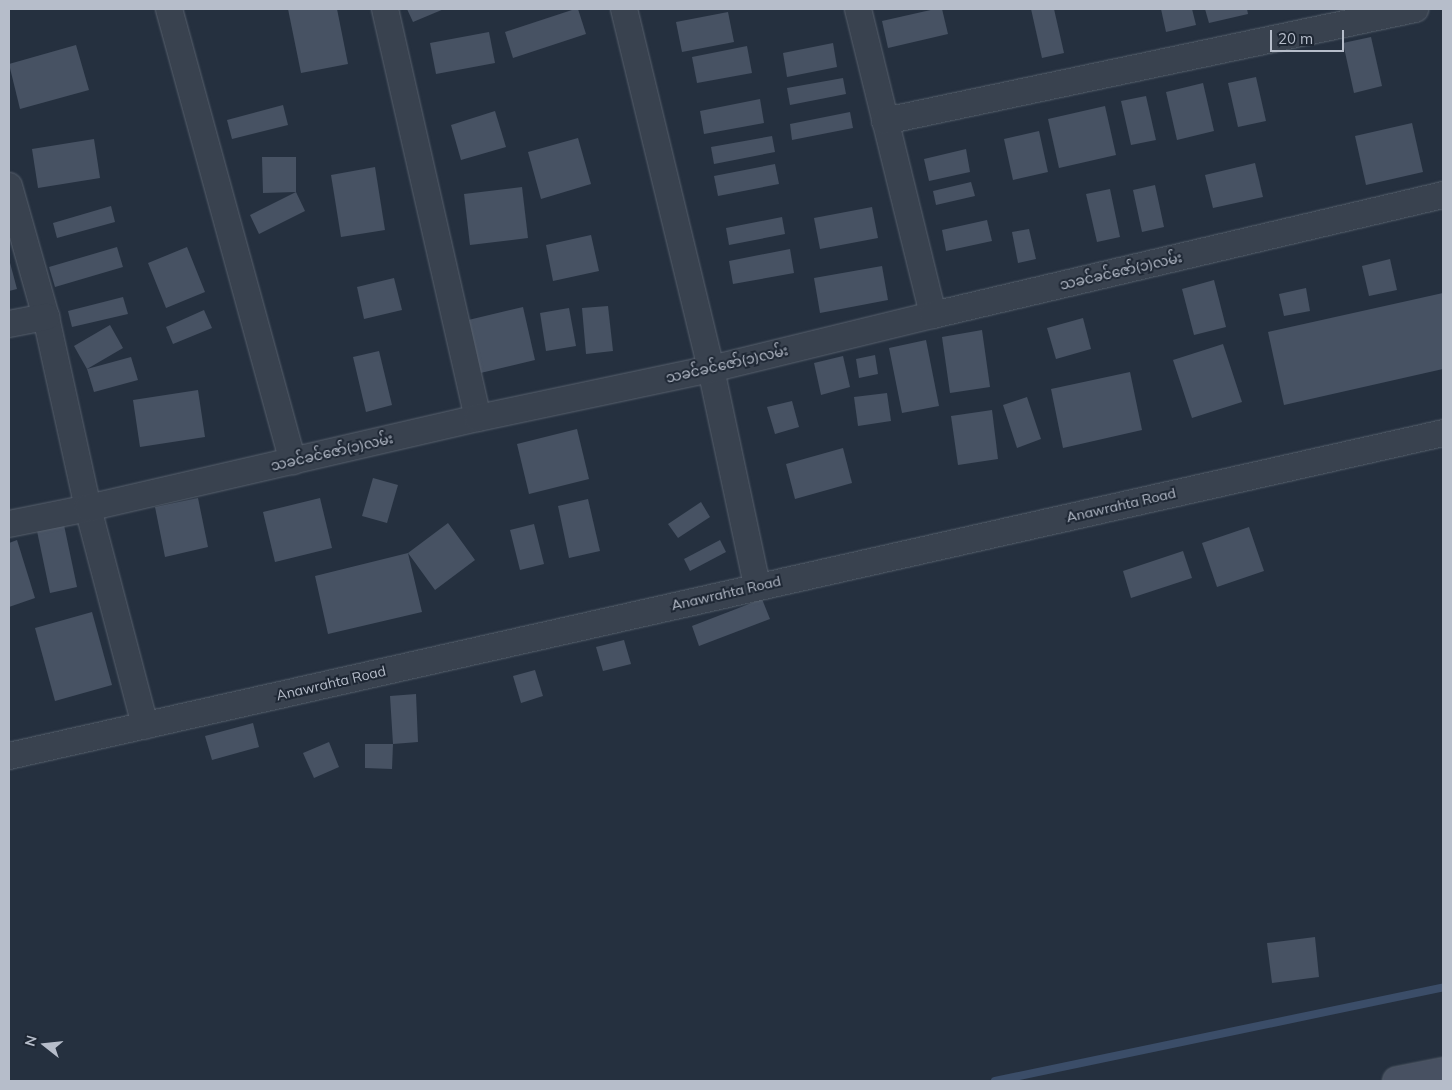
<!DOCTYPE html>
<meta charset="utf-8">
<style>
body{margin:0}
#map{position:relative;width:1452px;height:1090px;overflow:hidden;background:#25303f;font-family:Mulish,"Noto Sans Myanmar",sans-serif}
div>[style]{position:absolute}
.stream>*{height:8px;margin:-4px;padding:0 4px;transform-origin:4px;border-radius:4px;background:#3b4d68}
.building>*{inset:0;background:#475263}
.roads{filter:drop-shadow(0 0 1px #57606d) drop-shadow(0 0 1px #57606d)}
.street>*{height:26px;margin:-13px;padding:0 13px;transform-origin:13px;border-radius:13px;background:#39424f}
.secondary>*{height:28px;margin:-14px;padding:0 14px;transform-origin:14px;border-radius:14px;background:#485162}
span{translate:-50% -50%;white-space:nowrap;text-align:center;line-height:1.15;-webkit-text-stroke:4px #1e2734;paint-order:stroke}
.street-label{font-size:14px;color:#b6bdca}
.frame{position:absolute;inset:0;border:10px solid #b6bdca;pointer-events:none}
.north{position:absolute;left:20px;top:1020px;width:50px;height:50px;-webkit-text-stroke:4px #1e2734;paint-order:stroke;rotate:286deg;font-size:14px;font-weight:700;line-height:20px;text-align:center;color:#b6bdca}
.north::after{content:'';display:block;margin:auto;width:18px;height:22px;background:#b6bdca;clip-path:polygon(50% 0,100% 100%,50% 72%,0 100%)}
.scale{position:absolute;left:1270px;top:30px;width:74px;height:22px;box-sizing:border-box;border:2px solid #b6bdca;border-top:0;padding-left:6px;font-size:15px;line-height:18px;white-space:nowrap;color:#b6bdca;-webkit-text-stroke:4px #1e2734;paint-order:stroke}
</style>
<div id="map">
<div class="stream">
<i style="left:995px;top:1081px;width:458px;rotate:-11.8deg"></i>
</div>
<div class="building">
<i style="clip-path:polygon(288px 9px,337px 9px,348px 64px,301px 73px)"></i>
<i style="clip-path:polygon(407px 9px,444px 9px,413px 22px)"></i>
<i style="clip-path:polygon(575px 9px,578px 9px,586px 34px,513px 58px,505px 32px)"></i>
<i style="clip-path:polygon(935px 9px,942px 9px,948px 34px,888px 48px,882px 21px)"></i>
<i style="clip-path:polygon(1031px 9px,1054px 9px,1064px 53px,1042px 58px)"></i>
<i style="clip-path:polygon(1161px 9px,1192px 9px,1196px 25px,1166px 32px)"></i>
<i style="clip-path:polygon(1205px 9px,1247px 9px,1248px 14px,1209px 23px)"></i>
<i style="clip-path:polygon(728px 12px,734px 42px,682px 52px,676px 22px)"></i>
<i style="clip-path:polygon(489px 32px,495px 63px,436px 74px,430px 43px)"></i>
<i style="clip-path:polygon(1371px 37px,1382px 86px,1354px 93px,1343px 43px)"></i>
<i style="clip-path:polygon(833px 43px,837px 67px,787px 77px,783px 53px)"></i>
<i style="clip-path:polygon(76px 45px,89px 90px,20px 109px,9px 64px)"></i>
<i style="clip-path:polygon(747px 46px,752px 73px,697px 83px,692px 57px)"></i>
<i style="clip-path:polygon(1256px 77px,1266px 121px,1238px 127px,1228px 83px)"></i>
<i style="clip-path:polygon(843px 78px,846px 94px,790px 105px,787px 88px)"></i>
<i style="clip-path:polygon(1203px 83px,1214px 131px,1177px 140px,1166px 92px)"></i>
<i style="clip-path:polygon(1146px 96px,1156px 140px,1131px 145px,1121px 101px)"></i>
<i style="clip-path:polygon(760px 99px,764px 123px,704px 134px,700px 111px)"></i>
<i style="clip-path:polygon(283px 105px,288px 125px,232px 139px,227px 120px)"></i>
<i style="clip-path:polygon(1105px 106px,1116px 155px,1059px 168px,1048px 119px)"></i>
<i style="clip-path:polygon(495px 111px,506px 147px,461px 160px,451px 125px)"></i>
<i style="clip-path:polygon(850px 112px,853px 128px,792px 140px,790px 124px)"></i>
<i style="clip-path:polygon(1412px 123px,1423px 172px,1366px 185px,1355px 136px)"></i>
<i style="clip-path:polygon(1039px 131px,1048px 172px,1013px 180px,1004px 139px)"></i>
<i style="clip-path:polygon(772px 136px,775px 152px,714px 164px,711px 147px)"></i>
<i style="clip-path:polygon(578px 138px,591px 184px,541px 199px,528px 152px)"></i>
<i style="clip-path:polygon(94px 139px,100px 178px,38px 188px,32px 149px)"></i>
<i style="clip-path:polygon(966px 149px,970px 172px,929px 181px,924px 159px)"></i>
<i style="clip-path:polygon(262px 157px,296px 157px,296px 192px,305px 211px,259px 234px,250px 215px,296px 192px,263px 193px)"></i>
<i style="clip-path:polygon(1255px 163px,1263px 197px,1213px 208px,1205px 175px)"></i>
<i style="clip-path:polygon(775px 164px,779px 184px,718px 196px,714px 176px)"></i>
<i style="clip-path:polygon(375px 167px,385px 230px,341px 237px,331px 175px)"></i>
<i style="clip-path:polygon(971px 182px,975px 196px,936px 205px,933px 191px)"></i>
<i style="clip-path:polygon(1155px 185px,1164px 227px,1142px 232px,1133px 190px)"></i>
<i style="clip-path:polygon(522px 187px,528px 238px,470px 245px,464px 194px)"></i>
<i style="clip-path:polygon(1110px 189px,1120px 237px,1097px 242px,1086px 194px)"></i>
<i style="clip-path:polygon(111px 206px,115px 222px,57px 238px,53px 223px)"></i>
<i style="clip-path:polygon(872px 207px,878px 238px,820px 249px,814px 218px)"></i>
<i style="clip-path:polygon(782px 217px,785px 234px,729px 245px,726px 228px)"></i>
<i style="clip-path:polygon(987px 220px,992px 241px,946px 251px,942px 230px)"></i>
<i style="clip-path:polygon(1029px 229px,1036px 259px,1018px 263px,1012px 232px)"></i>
<i style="clip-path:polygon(591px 235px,599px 271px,553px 281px,546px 245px)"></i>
<i style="clip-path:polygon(117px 247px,123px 267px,55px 287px,49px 267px)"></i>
<i style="clip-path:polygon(187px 247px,205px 292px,166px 308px,148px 263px)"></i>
<i style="clip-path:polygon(790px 249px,794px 273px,733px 284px,729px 261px)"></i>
<i style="clip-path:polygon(9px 259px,17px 289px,9px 291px)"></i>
<i style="clip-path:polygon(1390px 259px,1397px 290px,1369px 296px,1362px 266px)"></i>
<i style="clip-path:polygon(882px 266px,888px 300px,820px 313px,814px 278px)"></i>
<i style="clip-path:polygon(394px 278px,402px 310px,364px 319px,357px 287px)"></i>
<i style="clip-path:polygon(1214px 280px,1226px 327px,1194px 335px,1182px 289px)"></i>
<i style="clip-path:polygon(1306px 288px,1310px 311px,1284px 316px,1279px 294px)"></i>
<i style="clip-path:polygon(1443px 293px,1443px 369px,1284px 405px,1268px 332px)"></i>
<i style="clip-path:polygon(123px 297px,128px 314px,72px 327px,68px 311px)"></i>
<i style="clip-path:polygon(608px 306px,613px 351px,586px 354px,582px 308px)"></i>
<i style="clip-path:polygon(523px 307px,535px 360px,472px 375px,460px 322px)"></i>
<i style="clip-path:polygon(569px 308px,576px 346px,546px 351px,540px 313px)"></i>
<i style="clip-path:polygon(204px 310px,212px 328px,173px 344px,166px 327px)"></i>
<i style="clip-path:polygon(1083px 318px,1091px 349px,1056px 359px,1047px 328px)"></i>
<i style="clip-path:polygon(110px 325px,123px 348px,87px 369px,74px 346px)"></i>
<i style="clip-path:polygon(982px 330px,990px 387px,950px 393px,942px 337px)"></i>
<i style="clip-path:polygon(926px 340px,939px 406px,902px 413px,889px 348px)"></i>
<i style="clip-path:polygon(1223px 344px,1242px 402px,1192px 418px,1173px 360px)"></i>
<i style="clip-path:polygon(379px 351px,392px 405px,366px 412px,353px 357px)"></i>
<i style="clip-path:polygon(875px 355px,878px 374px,859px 378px,856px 359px)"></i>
<i style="clip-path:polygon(843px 356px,850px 387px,821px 395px,814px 363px)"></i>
<i style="clip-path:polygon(131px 357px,138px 380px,94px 392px,87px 369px)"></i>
<i style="clip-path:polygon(1130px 372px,1142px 430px,1063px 448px,1051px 389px)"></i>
<i style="clip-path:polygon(198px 390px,205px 437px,140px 447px,133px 400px)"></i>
<i style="clip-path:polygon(887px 393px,891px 421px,858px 426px,854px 397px)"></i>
<i style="clip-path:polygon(1027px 397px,1041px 439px,1017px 448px,1003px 405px)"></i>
<i style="clip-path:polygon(792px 401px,799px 427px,775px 434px,767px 407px)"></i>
<i style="clip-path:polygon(992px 410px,998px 459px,958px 465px,951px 416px)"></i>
<i style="clip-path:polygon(577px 429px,589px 479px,529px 494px,517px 444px)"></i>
<i style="clip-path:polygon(843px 448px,852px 483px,795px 499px,786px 464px)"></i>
<i style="clip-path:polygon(373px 478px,398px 485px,387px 523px,362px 516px)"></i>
<i style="clip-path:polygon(198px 498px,208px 547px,165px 557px,155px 507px)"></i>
<i style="clip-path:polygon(320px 498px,332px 548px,275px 562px,263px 512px)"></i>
<i style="clip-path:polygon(588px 499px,600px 551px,569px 558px,558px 506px)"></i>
<i style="clip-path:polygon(701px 502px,710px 517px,678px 538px,668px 524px)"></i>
<i style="clip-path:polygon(448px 523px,475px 560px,435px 590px,408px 553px,422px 612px,328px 634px,315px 576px,408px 553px)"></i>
<i style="clip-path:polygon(534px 524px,544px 564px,520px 570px,510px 530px)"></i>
<i style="clip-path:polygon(64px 525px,77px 587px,50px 593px,37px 531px)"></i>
<i style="clip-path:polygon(1249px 527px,1264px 571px,1217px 587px,1202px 543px)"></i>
<i style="clip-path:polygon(17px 540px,35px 598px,9px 607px,9px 543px)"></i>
<i style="clip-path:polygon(720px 540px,726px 552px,690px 571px,684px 559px)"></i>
<i style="clip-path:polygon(1183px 551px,1192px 578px,1131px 598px,1123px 571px)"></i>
<i style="clip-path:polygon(762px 599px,770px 619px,699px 646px,692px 626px)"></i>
<i style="clip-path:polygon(92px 612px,112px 685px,55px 701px,35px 628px)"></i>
<i style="clip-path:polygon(624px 640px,631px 664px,603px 671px,596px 647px)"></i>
<i style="clip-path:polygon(535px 670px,543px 696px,521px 703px,513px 676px)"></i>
<i style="clip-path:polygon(416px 694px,418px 742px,393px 744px,390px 696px)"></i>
<i style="clip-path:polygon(253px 723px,259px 747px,212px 760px,205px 736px)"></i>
<i style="clip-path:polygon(329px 742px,339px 767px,314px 778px,303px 753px)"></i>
<i style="clip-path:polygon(365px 744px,393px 744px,392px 769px,365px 768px)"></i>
<i style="clip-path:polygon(1315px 937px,1319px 977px,1272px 983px,1267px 943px)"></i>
</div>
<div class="roads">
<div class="street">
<i style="left:169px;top:9px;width:469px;rotate:74.7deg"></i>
<i style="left:385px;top:9px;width:419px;rotate:77.2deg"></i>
<i style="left:624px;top:9px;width:370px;rotate:76.4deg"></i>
<i style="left:711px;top:369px;width:222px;rotate:78deg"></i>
<i style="left:858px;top:9px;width:315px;rotate:76.2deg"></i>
<i style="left:885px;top:121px;width:542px;rotate:-11.93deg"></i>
<i style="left:9px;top:186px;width:136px;rotate:74.2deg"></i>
<i style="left:46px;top:317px;width:196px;rotate:77.6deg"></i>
<i style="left:88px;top:508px;width:225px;rotate:75.3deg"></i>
<i style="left:9px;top:324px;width:38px;rotate:-11deg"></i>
<i style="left:9px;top:524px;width:81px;rotate:-11.4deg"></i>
<i style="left:88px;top:508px;width:400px;rotate:-13deg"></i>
<i style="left:478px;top:418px;width:238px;rotate:-11.9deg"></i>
<i style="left:711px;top:369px;width:228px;rotate:-13.7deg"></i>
<i style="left:933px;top:315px;width:524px;rotate:-13.24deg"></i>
<i style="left:9px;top:756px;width:1470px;rotate:-12.69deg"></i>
</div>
<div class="secondary">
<i style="left:1397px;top:1081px;width:47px;rotate:-11.1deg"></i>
</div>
</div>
<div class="street-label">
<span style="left:1121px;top:271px;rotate:-13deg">သခင်ခင်ဇော်(၁)လမ်း</span>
<span style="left:727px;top:364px;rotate:-13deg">သခင်ခင်ဇော်(၁)လမ်း</span>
<span style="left:332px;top:452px;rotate:-13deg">သခင်ခင်ဇော်(၁)လမ်း</span>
<span style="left:1121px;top:505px;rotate:-13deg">Anawrahta Road</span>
<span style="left:726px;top:593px;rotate:-13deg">Anawrahta Road</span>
<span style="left:331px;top:683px;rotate:-13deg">Anawrahta Road</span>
</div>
<div class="frame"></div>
<div class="north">N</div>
<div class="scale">20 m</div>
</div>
